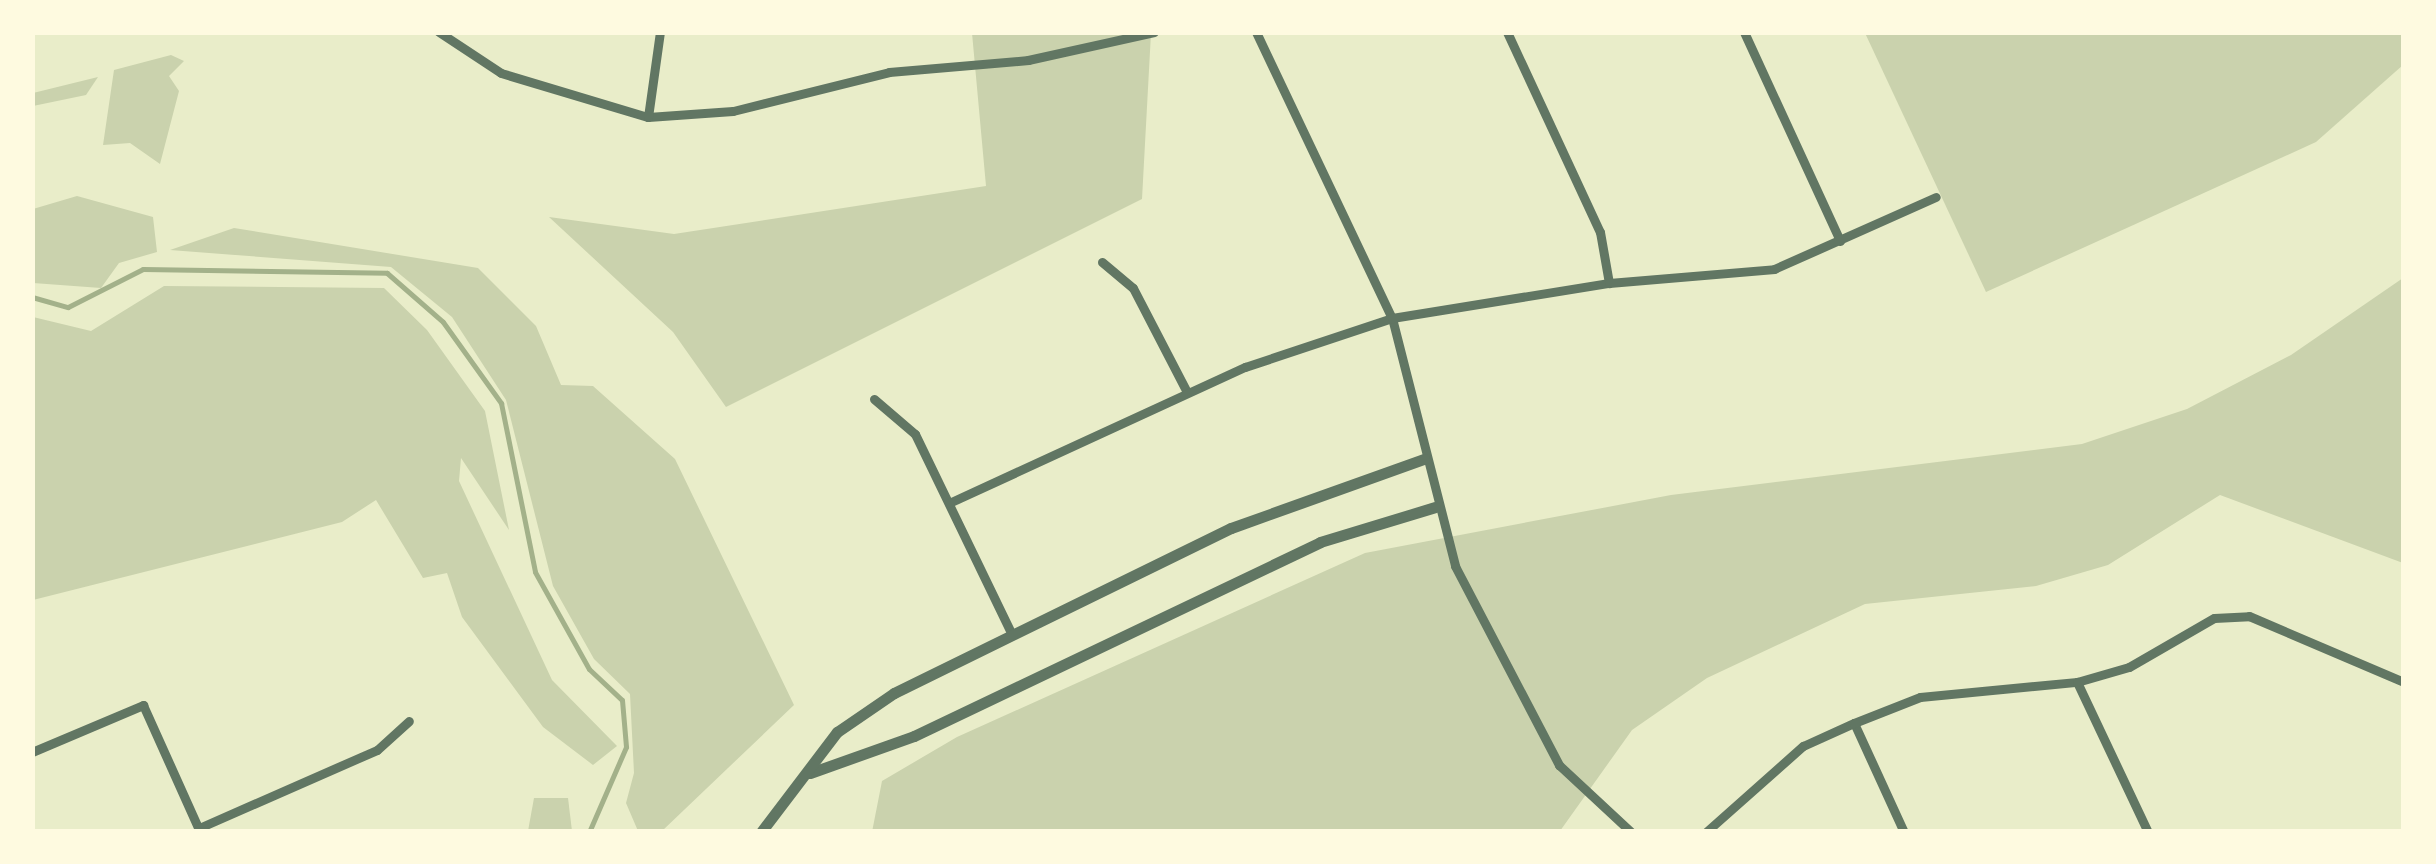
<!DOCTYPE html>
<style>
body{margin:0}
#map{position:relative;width:2436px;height:864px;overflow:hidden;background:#e9edc9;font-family:"Archivo Narrow",sans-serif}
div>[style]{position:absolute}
.green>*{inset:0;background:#cad2ad}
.stream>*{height:5px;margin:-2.5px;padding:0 2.5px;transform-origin:2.5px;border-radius:2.5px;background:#a3b18a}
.minor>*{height:9px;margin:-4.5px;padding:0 4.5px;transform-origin:4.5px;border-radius:4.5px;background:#617663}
.tertiary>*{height:11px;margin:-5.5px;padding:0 5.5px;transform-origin:5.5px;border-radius:5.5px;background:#617663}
span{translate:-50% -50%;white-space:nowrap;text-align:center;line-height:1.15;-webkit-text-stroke:9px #fefae0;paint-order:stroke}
.frame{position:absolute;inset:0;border:35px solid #fefae0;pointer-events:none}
</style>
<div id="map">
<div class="green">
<i style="clip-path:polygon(972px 33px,1151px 33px,1142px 199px,726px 407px,673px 332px,549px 217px,674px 234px,986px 186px)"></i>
<i style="clip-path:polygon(1865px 33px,2403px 33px,2403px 65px,2316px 142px,1986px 292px)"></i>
<i style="clip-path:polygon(171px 55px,184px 61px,169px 76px,179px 91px,160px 164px,130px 143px,103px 145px,114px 70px)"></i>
<i style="clip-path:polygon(98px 77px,86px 95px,33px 106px,33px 93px)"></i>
<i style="clip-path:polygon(77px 196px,153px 217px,157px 252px,119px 263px,101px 288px,33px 283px,33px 209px)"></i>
<i style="clip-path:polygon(234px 228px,478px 268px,536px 326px,561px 385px,593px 386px,675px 459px,794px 705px,662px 831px,638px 831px,626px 803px,634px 773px,630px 694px,594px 659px,553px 586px,506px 400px,452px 317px,391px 267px,170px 250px)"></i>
<i style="clip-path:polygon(2403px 278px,2403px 563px,2220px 495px,2108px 565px,2036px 586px,1865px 604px,1707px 678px,1632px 730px,1560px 831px,872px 832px,882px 781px,957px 737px,1365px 553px,1671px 495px,2082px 444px,2187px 409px,2291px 355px)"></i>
<i style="clip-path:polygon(164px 286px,384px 288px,427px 330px,485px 411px,509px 530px,461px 458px,459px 481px,552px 680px,617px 746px,593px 765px,543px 727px,462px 617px,447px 573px,423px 578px,376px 500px,342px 522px,33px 600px,33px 317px,91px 331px)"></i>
<i style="clip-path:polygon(534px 798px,568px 798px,572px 831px,528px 831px)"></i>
</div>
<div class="stream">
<i style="left:32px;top:297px;width:37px;rotate:16deg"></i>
<i style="left:68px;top:307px;width:84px;rotate:-26.9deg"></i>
<i style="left:143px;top:269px;width:244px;rotate:0.9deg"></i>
<i style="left:387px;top:273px;width:74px;rotate:41.2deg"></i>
<i style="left:443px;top:322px;width:100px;rotate:54.4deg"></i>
<i style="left:501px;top:403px;width:172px;rotate:78.6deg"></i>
<i style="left:535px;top:572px;width:111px;rotate:60.9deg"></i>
<i style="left:589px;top:669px;width:45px;rotate:43.2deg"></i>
<i style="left:622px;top:700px;width:47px;rotate:85.1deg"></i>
<i style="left:626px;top:747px;width:93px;rotate:113.5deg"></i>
</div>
<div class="minor">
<i style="left:439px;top:32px;width:74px;rotate:33.5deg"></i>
<i style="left:501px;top:73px;width:153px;rotate:16.7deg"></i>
<i style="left:648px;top:117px;width:85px;rotate:-4deg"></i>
<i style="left:733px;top:111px;width:161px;rotate:-14deg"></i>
<i style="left:889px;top:72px;width:140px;rotate:-4.9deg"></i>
<i style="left:1028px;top:60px;width:129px;rotate:-12.5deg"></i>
<i style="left:1256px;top:32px;width:317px;rotate:64.6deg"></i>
<i style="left:1392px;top:318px;width:256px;rotate:75.7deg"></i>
<i style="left:1455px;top:566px;width:225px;rotate:62.4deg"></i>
<i style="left:1559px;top:765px;width:98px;rotate:42.9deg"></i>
<i style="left:1507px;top:32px;width:221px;rotate:65.1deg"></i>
<i style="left:1600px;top:232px;width:52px;rotate:80deg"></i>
<i style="left:1744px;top:32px;width:230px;rotate:65.3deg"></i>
<i style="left:648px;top:117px;width:86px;rotate:-82deg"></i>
<i style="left:1102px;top:262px;width:40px;rotate:40deg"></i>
<i style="left:1133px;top:288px;width:117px;rotate:62.6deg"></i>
<i style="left:874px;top:399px;width:54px;rotate:40.5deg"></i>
<i style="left:915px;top:434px;width:221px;rotate:64.2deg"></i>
<i style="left:949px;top:503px;width:326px;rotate:-24.7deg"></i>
<i style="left:1245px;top:367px;width:155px;rotate:-18.4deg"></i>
<i style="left:1392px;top:318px;width:220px;rotate:-9.2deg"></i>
<i style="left:1609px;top:283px;width:166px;rotate:-4.8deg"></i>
<i style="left:1774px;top:269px;width:177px;rotate:-24deg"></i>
<i style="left:2077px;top:682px;width:166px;rotate:64.7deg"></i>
<i style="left:1854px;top:723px;width:120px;rotate:65.4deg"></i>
<i style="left:32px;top:752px;width:121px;rotate:-22.9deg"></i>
<i style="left:143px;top:705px;width:139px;rotate:65.8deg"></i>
<i style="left:199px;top:828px;width:194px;rotate:-23.7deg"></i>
<i style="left:377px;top:750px;width:43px;rotate:-42.2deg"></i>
<i style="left:1706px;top:832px;width:130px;rotate:-41.6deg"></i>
<i style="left:1803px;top:746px;width:56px;rotate:-24.3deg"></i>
<i style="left:1854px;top:723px;width:71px;rotate:-21.5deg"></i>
<i style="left:1920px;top:697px;width:158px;rotate:-5.5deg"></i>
<i style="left:2077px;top:682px;width:54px;rotate:-16.1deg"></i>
<i style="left:2129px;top:667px;width:98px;rotate:-30deg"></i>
<i style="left:2214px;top:618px;width:35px;rotate:-3deg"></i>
<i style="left:2249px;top:616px;width:168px;rotate:23.1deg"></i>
</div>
<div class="tertiary">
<i style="left:810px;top:773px;width:110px;rotate:-19.6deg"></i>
<i style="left:914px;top:736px;width:450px;rotate:-25.5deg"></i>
<i style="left:1320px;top:542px;width:120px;rotate:-16.9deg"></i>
<i style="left:761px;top:832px;width:126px;rotate:-52.8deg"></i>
<i style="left:837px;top:732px;width:69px;rotate:-34.4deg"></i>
<i style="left:894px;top:693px;width:375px;rotate:-26.1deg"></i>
<i style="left:1231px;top:528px;width:205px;rotate:-19.7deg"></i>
</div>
<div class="frame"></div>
</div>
